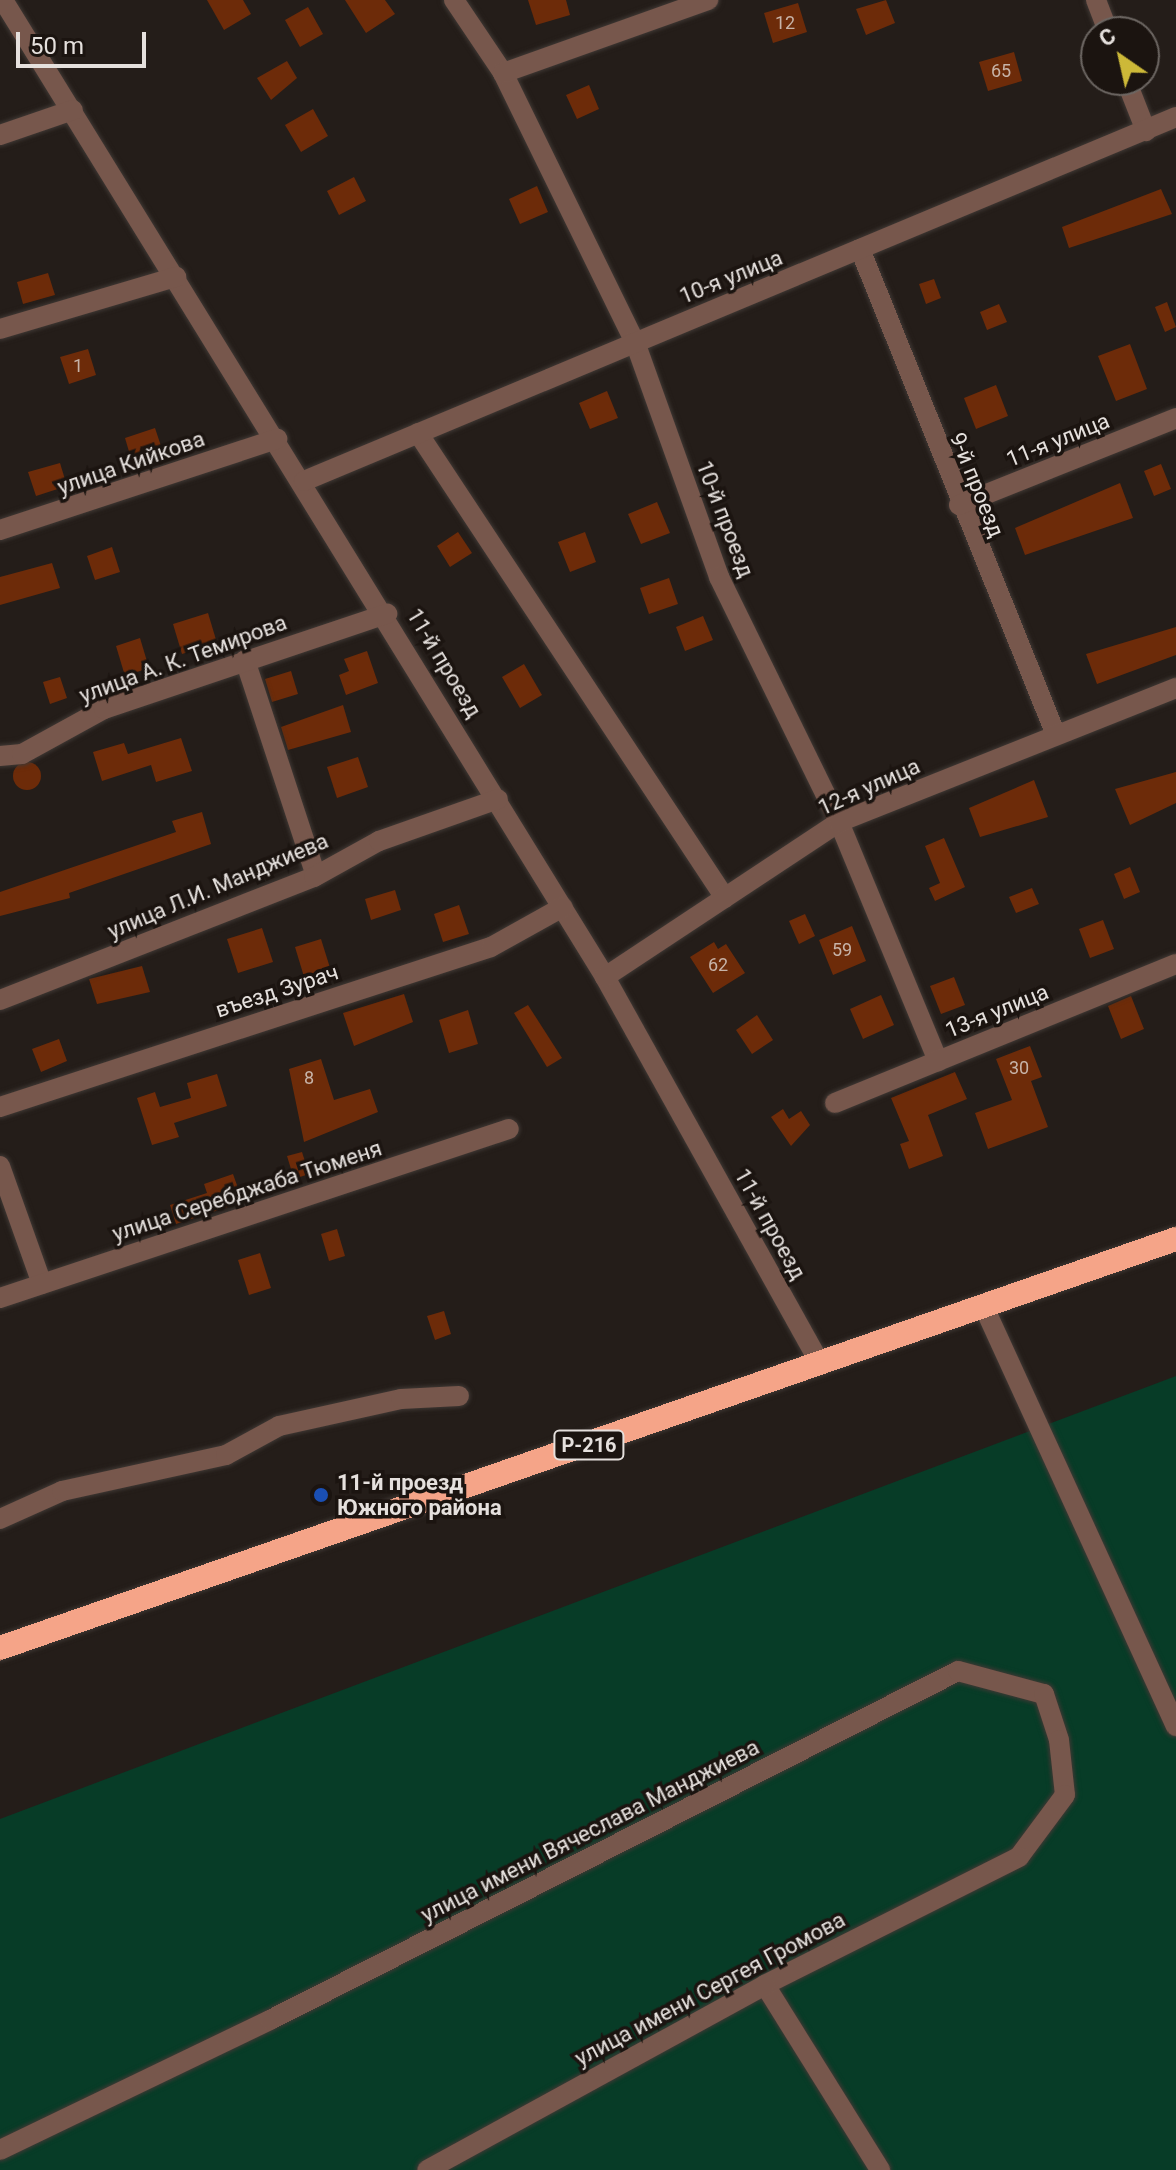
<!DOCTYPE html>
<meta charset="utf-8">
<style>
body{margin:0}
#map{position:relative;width:1176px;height:2170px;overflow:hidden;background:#241d19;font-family:Roboto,sans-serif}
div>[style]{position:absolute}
.green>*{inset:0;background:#073c27}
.building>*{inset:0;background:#6d2b09}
.round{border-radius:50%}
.roads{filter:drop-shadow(0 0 2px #3f3834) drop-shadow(0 0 2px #3f3834)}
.minor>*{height:20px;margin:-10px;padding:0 10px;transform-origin:10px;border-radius:10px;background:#77574c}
.highway>*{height:24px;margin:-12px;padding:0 12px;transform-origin:12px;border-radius:12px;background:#f5a488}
.dots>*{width:22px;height:22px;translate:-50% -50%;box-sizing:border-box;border:4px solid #1b1410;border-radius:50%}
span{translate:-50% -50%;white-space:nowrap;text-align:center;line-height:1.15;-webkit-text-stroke:7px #1b1410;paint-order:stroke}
.number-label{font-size:18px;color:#c7b3a8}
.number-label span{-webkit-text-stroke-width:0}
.shield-label span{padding:2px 6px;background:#1b1410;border:2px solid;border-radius:6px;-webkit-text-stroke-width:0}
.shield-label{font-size:20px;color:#e5e0dd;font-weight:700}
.street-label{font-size:22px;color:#e5e0dd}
.poi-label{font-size:22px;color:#e5e0dd;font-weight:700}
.left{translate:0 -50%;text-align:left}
.north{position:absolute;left:1080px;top:16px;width:80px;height:80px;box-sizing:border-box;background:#1b1410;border:2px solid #6c6662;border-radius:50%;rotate:326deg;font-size:22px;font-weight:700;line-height:32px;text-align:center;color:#e5e0dd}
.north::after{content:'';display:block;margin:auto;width:28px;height:36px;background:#cdb938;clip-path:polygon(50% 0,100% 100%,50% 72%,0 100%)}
.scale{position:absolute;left:16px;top:32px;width:130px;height:36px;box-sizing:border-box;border:4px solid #e5e0dd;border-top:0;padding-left:10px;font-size:24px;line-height:28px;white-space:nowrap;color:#e5e0dd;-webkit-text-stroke:6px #1b1410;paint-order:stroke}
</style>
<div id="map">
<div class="green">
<i style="clip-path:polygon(1176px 1376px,1176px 2170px,0 2170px,0 1819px)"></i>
</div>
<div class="building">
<i style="clip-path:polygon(207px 0,243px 0,251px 14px,224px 30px)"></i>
<i style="clip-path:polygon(345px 0,385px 0,395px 14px,366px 33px)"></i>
<i style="clip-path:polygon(528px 0,566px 0,570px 15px,536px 25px)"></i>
<i style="clip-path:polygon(886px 0,895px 23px,866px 35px,856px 9px)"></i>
<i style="clip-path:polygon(798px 3px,807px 32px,773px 43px,764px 13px)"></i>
<i style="clip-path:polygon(308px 7px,323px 34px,300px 47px,285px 20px)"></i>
<i style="clip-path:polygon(1014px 52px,1022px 81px,988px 91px,979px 62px)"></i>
<i style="clip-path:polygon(287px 61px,297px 78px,271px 100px,257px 78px)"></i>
<i style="clip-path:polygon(589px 85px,599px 109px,577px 119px,566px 95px)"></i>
<i style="clip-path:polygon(313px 109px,328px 136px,301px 152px,285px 125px)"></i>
<i style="clip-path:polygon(354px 177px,366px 201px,339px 215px,327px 191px)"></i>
<i style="clip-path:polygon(537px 186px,548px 212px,520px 224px,509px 199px)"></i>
<i style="clip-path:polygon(1161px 189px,1172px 214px,1069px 248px,1062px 227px)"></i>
<i style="clip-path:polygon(48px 273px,55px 295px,23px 304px,17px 282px)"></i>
<i style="clip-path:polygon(934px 279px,941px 298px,926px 304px,919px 284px)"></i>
<i style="clip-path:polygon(1167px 302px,1176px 327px,1165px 332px,1155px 307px)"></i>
<i style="clip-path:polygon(999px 304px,1007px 322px,987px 330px,980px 312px)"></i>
<i style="clip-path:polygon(1130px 344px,1147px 389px,1116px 401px,1098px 356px)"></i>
<i style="clip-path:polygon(88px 349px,96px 375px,69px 384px,60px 357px)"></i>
<i style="clip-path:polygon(996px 385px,1008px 416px,976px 429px,964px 398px)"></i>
<i style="clip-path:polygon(607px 391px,618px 418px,590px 429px,579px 403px)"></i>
<i style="clip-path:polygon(155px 428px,164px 455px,133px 465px,125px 438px)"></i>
<i style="clip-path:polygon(60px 463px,67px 486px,36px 496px,28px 472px)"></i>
<i style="clip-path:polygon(1161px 464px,1171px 489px,1154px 496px,1144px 471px)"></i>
<i style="clip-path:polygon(1120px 483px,1133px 518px,1025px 555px,1015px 528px)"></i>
<i style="clip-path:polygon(657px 502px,670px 533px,641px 544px,628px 514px)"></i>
<i style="clip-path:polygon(458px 532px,472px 553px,450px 567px,437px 546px)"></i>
<i style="clip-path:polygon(585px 532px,596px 562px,570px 572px,558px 542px)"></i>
<i style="clip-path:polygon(112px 547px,120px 572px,95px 580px,87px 556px)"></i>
<i style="clip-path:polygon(52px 563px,60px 588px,0 605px,0 577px)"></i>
<i style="clip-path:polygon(669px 578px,678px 604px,649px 614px,640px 588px)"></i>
<i style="clip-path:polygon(208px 613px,217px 643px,182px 654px,173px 624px)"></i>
<i style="clip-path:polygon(703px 616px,713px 640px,685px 651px,676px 627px)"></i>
<i style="clip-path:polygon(1176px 627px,1176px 655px,1097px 684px,1086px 654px)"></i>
<i style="clip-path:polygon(140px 638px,149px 668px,125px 676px,116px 646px)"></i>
<i style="clip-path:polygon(367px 651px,378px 683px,346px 695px,339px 675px,349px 671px,344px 659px)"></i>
<i style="clip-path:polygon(524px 664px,542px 695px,520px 708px,502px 677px)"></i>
<i style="clip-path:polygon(291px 671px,298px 694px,272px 702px,265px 679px)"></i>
<i style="clip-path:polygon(60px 677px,67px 698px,50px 704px,43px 682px)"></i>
<i style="clip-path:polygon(343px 705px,351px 732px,288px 750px,281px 727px)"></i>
<i style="clip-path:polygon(181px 738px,192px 771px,156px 782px,151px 765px,102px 781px,93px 752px,124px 743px,128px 754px)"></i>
<i style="clip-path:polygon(358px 757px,368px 787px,337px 798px,327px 767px)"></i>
<i class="round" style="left:13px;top:762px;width:28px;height:28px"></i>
<i style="clip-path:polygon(1176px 772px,1176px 803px,1130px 825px,1115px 789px)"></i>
<i style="clip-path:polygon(1034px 780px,1048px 817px,980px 837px,969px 808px)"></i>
<i style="clip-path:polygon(202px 812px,211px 844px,69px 893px,70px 898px,0 916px,0 892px,176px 832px,172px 821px)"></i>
<i style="clip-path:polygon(944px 838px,965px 887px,935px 901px,929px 888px,940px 883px,925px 846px)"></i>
<i style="clip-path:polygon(1130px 867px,1140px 892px,1124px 899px,1114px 874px)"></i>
<i style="clip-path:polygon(1032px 888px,1039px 904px,1016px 913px,1009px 897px)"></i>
<i style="clip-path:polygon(395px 890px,401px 910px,371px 920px,365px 899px)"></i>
<i style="clip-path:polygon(459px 905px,469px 934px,443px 942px,434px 914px)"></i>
<i style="clip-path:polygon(805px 914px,815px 936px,799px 944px,789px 921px)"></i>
<i style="clip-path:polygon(1103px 920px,1114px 949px,1090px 958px,1079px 929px)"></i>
<i style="clip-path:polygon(852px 926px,866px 961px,833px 975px,819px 940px)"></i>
<i style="clip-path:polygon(262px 928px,273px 962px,238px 973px,227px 939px)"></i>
<i style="clip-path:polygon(321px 939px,331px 971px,305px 980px,295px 947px)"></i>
<i style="clip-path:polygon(714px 942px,718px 949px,726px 944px,745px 973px,713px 993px,690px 957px)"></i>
<i style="clip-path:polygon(142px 966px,150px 992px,97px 1004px,89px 979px)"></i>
<i style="clip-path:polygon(954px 977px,965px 1005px,941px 1014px,930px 986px)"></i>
<i style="clip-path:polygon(404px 994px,413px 1022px,354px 1046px,343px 1013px)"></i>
<i style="clip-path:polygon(881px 995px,894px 1025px,863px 1039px,850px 1009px)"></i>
<i style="clip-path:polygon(1131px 996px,1144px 1029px,1121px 1039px,1108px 1006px)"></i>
<i style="clip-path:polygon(528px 1005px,562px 1058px,547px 1067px,514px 1013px)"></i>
<i style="clip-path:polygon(468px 1010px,478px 1044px,449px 1053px,439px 1020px)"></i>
<i style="clip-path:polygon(757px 1015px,773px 1040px,752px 1054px,736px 1030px)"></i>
<i style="clip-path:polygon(59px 1039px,67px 1061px,41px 1072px,32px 1049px)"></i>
<i style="clip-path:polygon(1030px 1046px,1042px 1077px,1031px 1081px,1048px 1127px,988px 1149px,975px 1113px,1012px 1100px,996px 1059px)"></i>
<i style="clip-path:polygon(321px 1059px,334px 1100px,370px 1089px,378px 1112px,304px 1142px,289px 1069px)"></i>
<i style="clip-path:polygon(955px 1072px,967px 1099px,928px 1115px,943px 1156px,909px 1169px,900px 1144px,909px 1141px,891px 1098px)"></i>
<i style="clip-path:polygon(217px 1074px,227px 1106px,174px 1123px,179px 1137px,152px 1145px,137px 1098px,155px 1092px,160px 1107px,191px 1098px,187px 1083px)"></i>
<i style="clip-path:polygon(783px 1109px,789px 1119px,801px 1111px,810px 1125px,791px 1146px,771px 1117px)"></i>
<i style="clip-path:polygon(302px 1152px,309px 1174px,294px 1179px,287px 1156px)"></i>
<i style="clip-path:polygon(233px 1174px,243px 1202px,176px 1224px,170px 1205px,207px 1193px,204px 1184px)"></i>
<i style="clip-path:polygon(337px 1229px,345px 1256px,329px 1261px,321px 1234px)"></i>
<i style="clip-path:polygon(260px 1253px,271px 1288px,249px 1295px,238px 1260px)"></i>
<i style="clip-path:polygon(444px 1311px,451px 1334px,435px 1340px,427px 1316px)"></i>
</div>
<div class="roads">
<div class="minor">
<i style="left:3px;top:0;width:1148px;rotate:58.36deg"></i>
<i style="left:605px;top:977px;width:443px;rotate:60.9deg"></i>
<i style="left:454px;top:0;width:88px;rotate:56.1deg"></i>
<i style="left:503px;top:73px;width:300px;rotate:63.9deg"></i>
<i style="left:635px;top:342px;width:250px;rotate:70.3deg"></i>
<i style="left:719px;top:577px;width:273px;rotate:63.9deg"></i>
<i style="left:839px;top:822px;width:259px;rotate:67.5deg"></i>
<i style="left:1096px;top:0;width:34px;rotate:69deg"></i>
<i style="left:503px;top:73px;width:218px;rotate:-19.6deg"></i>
<i style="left:1126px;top:80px;width:55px;rotate:68.6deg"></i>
<i style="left:0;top:135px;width:77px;rotate:-18.9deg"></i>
<i style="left:860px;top:249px;width:524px;rotate:68.04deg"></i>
<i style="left:0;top:329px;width:184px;rotate:-16.5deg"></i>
<i style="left:418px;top:433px;width:557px;rotate:56.57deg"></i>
<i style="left:304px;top:481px;width:945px;rotate:-22.66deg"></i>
<i style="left:959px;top:505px;width:234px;rotate:-21.8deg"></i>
<i style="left:0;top:530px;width:292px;rotate:-18.2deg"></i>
<i style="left:245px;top:660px;width:227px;rotate:71.8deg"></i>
<i style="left:0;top:756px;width:22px;rotate:-5deg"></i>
<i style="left:22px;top:754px;width:94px;rotate:-28.8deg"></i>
<i style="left:104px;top:709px;width:299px;rotate:-18.6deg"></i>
<i style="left:605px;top:977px;width:281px;rotate:-33.5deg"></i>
<i style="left:839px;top:822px;width:363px;rotate:-21.7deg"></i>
<i style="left:0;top:1000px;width:337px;rotate:-21.4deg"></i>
<i style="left:314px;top:877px;width:74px;rotate:-29deg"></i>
<i style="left:379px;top:841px;width:126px;rotate:-19.4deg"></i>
<i style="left:835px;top:1103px;width:368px;rotate:-22.2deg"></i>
<i style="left:0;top:1107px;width:516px;rotate:-18.05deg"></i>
<i style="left:491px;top:947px;width:82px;rotate:-29.1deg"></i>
<i style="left:0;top:1166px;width:125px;rotate:70.4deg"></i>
<i style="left:0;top:1298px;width:536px;rotate:-18.37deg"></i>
<i style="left:984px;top:1307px;width:461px;rotate:65.4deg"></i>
<i style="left:0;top:1519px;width:68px;rotate:-24.3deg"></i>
<i style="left:62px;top:1491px;width:168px;rotate:-12.4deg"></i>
<i style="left:226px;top:1455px;width:60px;rotate:-28.7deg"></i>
<i style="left:279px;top:1426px;width:125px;rotate:-12.5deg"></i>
<i style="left:401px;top:1399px;width:58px;rotate:-3deg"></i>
<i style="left:765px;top:1985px;width:218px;rotate:58.1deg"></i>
<i style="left:0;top:2150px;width:300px;rotate:-25.7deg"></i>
<i style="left:270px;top:2020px;width:771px;rotate:-26.9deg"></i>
<i style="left:958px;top:1671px;width:89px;rotate:15deg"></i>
<i style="left:1044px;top:1694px;width:48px;rotate:71.9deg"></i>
<i style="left:1059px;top:1740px;width:55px;rotate:83.8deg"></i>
<i style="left:1065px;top:1795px;width:77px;rotate:126.6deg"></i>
<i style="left:1019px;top:1857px;width:284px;rotate:153.3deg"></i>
<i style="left:765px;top:1985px;width:385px;rotate:151.3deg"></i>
</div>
<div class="highway">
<i style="left:0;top:1648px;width:1245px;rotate:-19.18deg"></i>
</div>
</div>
<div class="dots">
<i style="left:321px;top:1495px;background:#1a4fb4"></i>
</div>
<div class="number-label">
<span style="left:785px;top:23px">12</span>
<span style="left:1001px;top:71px">65</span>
<span style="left:78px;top:366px">1</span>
<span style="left:842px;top:950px">59</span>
<span style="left:718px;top:965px">62</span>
<span style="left:1019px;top:1068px">30</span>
<span style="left:309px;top:1078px">8</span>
</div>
<div class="shield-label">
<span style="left:589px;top:1445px">Р-216</span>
</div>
<div class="street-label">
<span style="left:731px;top:277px;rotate:-22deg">10-я улица</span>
<span style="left:1058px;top:440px;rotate:-22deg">11-я улица</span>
<span style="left:131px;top:463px;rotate:-19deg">улица Кийкова</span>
<span style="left:977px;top:485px;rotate:68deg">9-й проезд</span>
<span style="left:725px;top:519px;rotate:69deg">10-й проезд</span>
<span style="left:183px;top:659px;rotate:-20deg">улица А. К. Темирова</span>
<span style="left:444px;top:663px;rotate:59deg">11-й проезд</span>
<span style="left:869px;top:787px;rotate:-24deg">12-я улица</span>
<span style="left:218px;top:886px;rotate:-23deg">улица Л.И. Манджиева</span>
<span style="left:277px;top:991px;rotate:-18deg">въезд Зурач</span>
<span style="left:997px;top:1011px;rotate:-22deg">13-я улица</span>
<span style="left:247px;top:1191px;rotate:-18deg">улица Серебджаба Тюменя</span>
<span style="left:770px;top:1224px;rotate:61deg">11-й проезд</span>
<span style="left:590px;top:1831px;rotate:-27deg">улица имени Вячеслава Манджиева</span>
<span style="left:710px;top:1989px;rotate:-28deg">улица имени Сергея Громова</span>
</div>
<div class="poi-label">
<span class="left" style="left:337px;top:1495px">11-й проезд<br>Южного района</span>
</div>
<div class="north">С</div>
<div class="scale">50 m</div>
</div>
